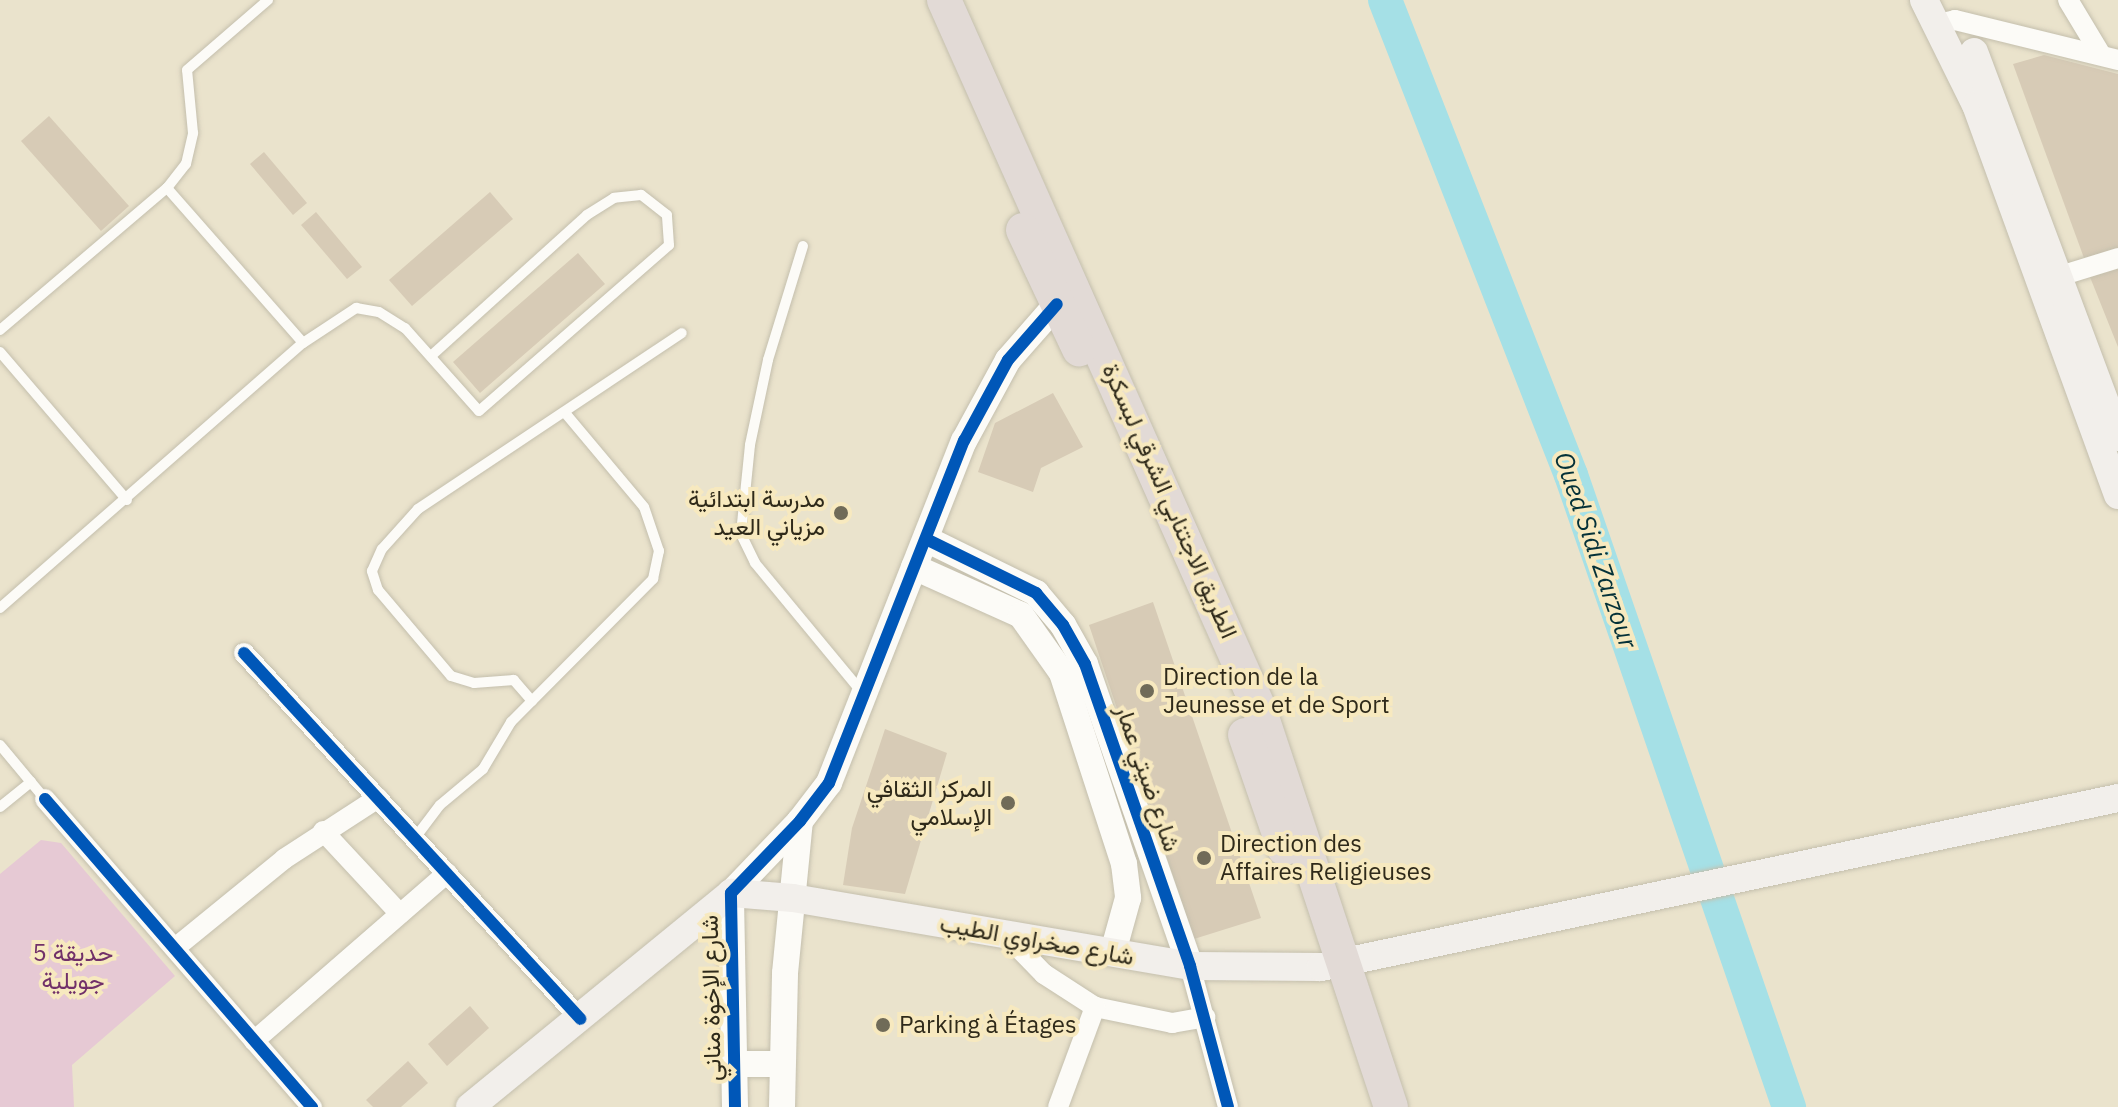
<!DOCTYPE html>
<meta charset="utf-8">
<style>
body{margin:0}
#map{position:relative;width:2118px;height:1107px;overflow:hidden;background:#eae3cc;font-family:"IBM Plex Sans",Vazirmatn,sans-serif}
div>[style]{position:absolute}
.green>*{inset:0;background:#e6c9d4}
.river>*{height:34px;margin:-17px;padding:0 17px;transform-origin:17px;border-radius:17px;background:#a5e0e6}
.building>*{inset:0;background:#d7cbb6}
.roads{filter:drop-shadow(0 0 2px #c4bfad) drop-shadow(0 0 2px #c4bfad)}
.service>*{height:10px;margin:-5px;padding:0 5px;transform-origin:5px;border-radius:5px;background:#fcfbf7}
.minor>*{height:20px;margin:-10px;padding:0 10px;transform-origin:10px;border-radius:10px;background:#fcfbf7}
.tertiary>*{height:26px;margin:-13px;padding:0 13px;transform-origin:13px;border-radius:13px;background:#fcfbf7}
.secondary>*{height:28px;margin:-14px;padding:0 14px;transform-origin:14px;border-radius:14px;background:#f2efeb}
.trunk>*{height:34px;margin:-17px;padding:0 17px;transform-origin:17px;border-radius:17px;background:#e2dad6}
.cycleway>*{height:12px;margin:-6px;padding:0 6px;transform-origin:6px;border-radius:6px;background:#0057b8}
.dots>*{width:22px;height:22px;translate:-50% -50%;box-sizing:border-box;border:4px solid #f7e9bf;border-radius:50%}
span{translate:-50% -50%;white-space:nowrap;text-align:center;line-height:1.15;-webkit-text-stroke:8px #f7e9bf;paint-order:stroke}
.poi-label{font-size:24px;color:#2f2a1a}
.right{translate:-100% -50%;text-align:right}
.left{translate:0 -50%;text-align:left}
.street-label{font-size:24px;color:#2f2a1a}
.park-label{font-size:24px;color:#713069}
.water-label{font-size:26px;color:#043138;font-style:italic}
</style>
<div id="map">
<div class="green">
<i style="clip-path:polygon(41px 840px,61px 843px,175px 976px,72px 1065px,74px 1107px,0 1107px,0 874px)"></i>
</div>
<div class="river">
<i style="left:1385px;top:0;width:510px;rotate:68.62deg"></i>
<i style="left:1571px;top:475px;width:669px;rotate:70.97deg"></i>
</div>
<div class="building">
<i style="clip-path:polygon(2044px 55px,2118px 74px,2118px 248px,2084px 258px,2013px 64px)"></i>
<i style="clip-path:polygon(49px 116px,129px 206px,101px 231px,21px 141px)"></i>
<i style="clip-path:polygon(264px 152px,307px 203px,293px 215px,250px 164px)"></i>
<i style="clip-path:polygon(490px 192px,513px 219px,412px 306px,389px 280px)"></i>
<i style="clip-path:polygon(316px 212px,362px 267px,347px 279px,301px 225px)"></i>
<i style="clip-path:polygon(578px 253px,605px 284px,480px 393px,453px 362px)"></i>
<i style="clip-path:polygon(2118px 269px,2118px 347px,2090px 277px)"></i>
<i style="clip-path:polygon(1053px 393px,1083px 447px,1041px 468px,1033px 492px,978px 472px,995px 423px)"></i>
<i style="clip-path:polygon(1153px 602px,1261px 918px,1194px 939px,1089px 625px)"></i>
<i style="clip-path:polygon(885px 729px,947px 753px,905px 894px,843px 885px,852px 828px)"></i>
<i style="clip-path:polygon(470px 1006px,489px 1028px,447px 1066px,428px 1044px)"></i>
<i style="clip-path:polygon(408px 1061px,428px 1083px,401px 1107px,373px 1107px,366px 1100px)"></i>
</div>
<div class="roads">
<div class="service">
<i style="left:167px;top:188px;width:206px;rotate:48.7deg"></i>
<i style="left:803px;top:246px;width:119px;rotate:107.1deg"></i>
<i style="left:768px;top:360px;width:87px;rotate:102deg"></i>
<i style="left:750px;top:445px;width:89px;rotate:95.8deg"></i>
<i style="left:741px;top:534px;width:32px;rotate:64deg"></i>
<i style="left:755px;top:563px;width:166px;rotate:50.4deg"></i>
<i style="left:0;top:330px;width:219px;rotate:-40.4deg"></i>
<i style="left:167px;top:188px;width:31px;rotate:-52deg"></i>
<i style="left:186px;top:164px;width:32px;rotate:-77deg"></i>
<i style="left:193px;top:133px;width:63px;rotate:-95.4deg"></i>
<i style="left:187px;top:70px;width:107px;rotate:-40.8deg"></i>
<i style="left:0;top:352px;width:195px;rotate:49.4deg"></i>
<i style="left:0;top:608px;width:403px;rotate:-41.2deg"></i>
<i style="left:303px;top:343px;width:64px;rotate:-33.4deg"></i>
<i style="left:356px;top:308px;width:23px;rotate:10deg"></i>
<i style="left:379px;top:312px;width:31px;rotate:32deg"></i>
<i style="left:405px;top:328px;width:111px;rotate:48.3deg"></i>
<i style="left:479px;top:411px;width:252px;rotate:-41.1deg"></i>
<i style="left:669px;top:245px;width:30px;rotate:-94deg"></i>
<i style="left:667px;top:215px;width:33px;rotate:-142deg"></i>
<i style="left:641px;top:195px;width:27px;rotate:174deg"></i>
<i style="left:614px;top:198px;width:32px;rotate:148deg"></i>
<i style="left:587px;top:215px;width:209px;rotate:137.9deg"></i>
<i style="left:532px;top:701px;width:28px;rotate:-131deg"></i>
<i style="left:514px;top:680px;width:40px;rotate:175.7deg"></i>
<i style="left:474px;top:683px;width:24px;rotate:-163deg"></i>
<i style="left:451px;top:676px;width:113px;rotate:-130.3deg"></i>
<i style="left:378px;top:590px;width:20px;rotate:-108deg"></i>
<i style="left:372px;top:571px;width:24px;rotate:-66deg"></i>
<i style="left:382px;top:549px;width:54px;rotate:-48deg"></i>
<i style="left:418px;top:509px;width:317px;rotate:-33.7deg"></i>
<i style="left:0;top:745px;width:70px;rotate:50.2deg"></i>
<i style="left:0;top:807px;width:40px;rotate:-39deg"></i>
<i style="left:415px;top:838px;width:41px;rotate:-52.9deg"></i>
<i style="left:440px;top:805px;width:56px;rotate:-39.9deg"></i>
<i style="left:483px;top:769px;width:55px;rotate:-59.2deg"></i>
<i style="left:511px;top:722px;width:202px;rotate:-45.2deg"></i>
<i style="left:653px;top:579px;width:29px;rotate:-78deg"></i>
<i style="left:659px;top:551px;width:46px;rotate:-108.8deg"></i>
<i style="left:644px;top:507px;width:121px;rotate:-130deg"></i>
</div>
<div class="minor">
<i style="left:2068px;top:0;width:62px;rotate:58.9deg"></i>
<i style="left:1939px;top:24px;width:16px;rotate:-14deg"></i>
<i style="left:1955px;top:20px;width:168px;rotate:13.8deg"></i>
<i style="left:2060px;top:276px;width:61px;rotate:-17.2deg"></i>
<i style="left:244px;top:653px;width:497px;rotate:47.4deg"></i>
<i style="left:45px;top:799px;width:408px;rotate:49.1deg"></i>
<i style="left:323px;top:831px;width:113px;rotate:47.1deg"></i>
<i style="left:1003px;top:932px;width:59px;rotate:45.7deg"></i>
<i style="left:1044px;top:974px;width:61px;rotate:32.9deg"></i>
<i style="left:1095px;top:1007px;width:79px;rotate:11.7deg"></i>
<i style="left:1172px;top:1023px;width:34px;rotate:-10deg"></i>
<i style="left:175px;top:948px;width:141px;rotate:-39.2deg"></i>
<i style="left:284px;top:859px;width:112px;rotate:-33deg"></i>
<i style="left:1190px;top:966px;width:146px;rotate:74.9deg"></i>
<i style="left:254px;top:1041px;width:256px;rotate:-41deg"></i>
<i style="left:1058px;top:1107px;width:107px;rotate:-69.7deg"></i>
</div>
<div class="tertiary">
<i style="left:926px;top:539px;width:123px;rotate:26.1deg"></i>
<i style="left:1036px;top:593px;width:42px;rotate:49.8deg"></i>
<i style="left:1063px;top:625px;width:45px;rotate:60.6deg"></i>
<i style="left:1085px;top:664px;width:320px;rotate:70.8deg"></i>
<i style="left:914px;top:567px;width:117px;rotate:24.2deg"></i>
<i style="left:1021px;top:615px;width:71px;rotate:54.7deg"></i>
<i style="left:1062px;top:673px;width:201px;rotate:72deg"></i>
<i style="left:1124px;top:864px;width:34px;rotate:83deg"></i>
<i style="left:1128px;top:898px;width:56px;rotate:105.5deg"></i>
<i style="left:735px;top:1064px;width:47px"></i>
<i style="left:735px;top:1107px;width:214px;rotate:-91.1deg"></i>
<i style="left:731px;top:893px;width:100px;rotate:-46.2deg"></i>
<i style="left:800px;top:821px;width:48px;rotate:-52.7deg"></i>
<i style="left:829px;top:783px;width:368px;rotate:-68.5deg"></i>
<i style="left:964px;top:441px;width:92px;rotate:-61.5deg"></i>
<i style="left:1008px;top:360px;width:74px;rotate:-48.8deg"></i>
<i style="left:782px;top:1107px;width:134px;rotate:-88.7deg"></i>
<i style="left:785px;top:973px;width:153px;rotate:-84.4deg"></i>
</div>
<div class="secondary">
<i style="left:1924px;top:0;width:117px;rotate:63.7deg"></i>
<i style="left:1976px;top:105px;width:415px;rotate:70deg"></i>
<i style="left:1974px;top:52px;width:411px;rotate:69.5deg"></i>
<i style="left:470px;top:1107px;width:338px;rotate:-39.3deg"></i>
<i style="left:731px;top:893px;width:62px;rotate:4.6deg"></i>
<i style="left:793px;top:898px;width:403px;rotate:9.7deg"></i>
<i style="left:1190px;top:966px;width:131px;rotate:0.4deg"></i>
<i style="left:1321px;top:967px;width:815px;rotate:-11.97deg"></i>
</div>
<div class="trunk">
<i style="left:944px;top:0;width:775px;rotate:66.01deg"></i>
<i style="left:1259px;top:708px;width:420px;rotate:71.7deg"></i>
<i style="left:1023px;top:230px;width:132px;rotate:64.8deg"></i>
<i style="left:1245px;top:735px;width:120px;rotate:71deg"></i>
</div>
</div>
<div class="cycleway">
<i style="left:926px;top:539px;width:123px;rotate:26.1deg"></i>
<i style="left:1036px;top:593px;width:42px;rotate:49.8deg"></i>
<i style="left:1063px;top:625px;width:45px;rotate:60.6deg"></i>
<i style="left:1085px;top:664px;width:320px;rotate:70.8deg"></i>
<i style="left:1190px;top:966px;width:146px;rotate:74.9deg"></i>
<i style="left:244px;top:653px;width:497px;rotate:47.4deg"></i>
<i style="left:45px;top:799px;width:408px;rotate:49.1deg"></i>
<i style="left:735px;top:1107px;width:214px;rotate:-91.1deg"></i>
<i style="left:731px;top:893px;width:100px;rotate:-46.2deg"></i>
<i style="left:800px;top:821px;width:48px;rotate:-52.7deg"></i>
<i style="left:829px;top:783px;width:368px;rotate:-68.5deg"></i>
<i style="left:964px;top:441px;width:92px;rotate:-61.5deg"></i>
<i style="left:1008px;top:360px;width:74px;rotate:-48.8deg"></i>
</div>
<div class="dots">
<i style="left:841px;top:513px;background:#706b58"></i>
<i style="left:1147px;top:691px;background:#706b58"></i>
<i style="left:1008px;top:803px;background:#706b58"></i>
<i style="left:1204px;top:858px;background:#706b58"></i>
<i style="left:883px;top:1025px;background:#706b58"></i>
</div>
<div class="poi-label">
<span class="right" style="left:825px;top:513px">مدرسة ابتدائية<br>مزياني العيد</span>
<span class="left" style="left:1163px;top:691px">Direction de la<br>Jeunesse et de Sport</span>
<span class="right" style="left:992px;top:803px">المركز الثقافي<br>الإسلامي</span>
<span class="left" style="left:1220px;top:858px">Direction des<br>Affaires Religieuses</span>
<span class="left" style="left:899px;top:1025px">Parking à Étages</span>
</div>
<div class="street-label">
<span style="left:1170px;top:501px;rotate:66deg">الطريق الاجتنابي الشرقي لبسكرة</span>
<span style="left:1148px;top:778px;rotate:71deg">شارع ضيتي عمار</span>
<span style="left:1037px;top:940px;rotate:10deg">شارع صخراوي الطيب</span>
<span style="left:711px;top:998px;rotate:-91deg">شارع الإخوة مناني</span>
</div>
<div class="park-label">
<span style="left:73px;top:967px">حديقة 5<br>جويلية</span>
</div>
<div class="water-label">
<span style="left:1596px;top:550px;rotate:71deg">Oued Sidi Zarzour</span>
</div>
</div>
